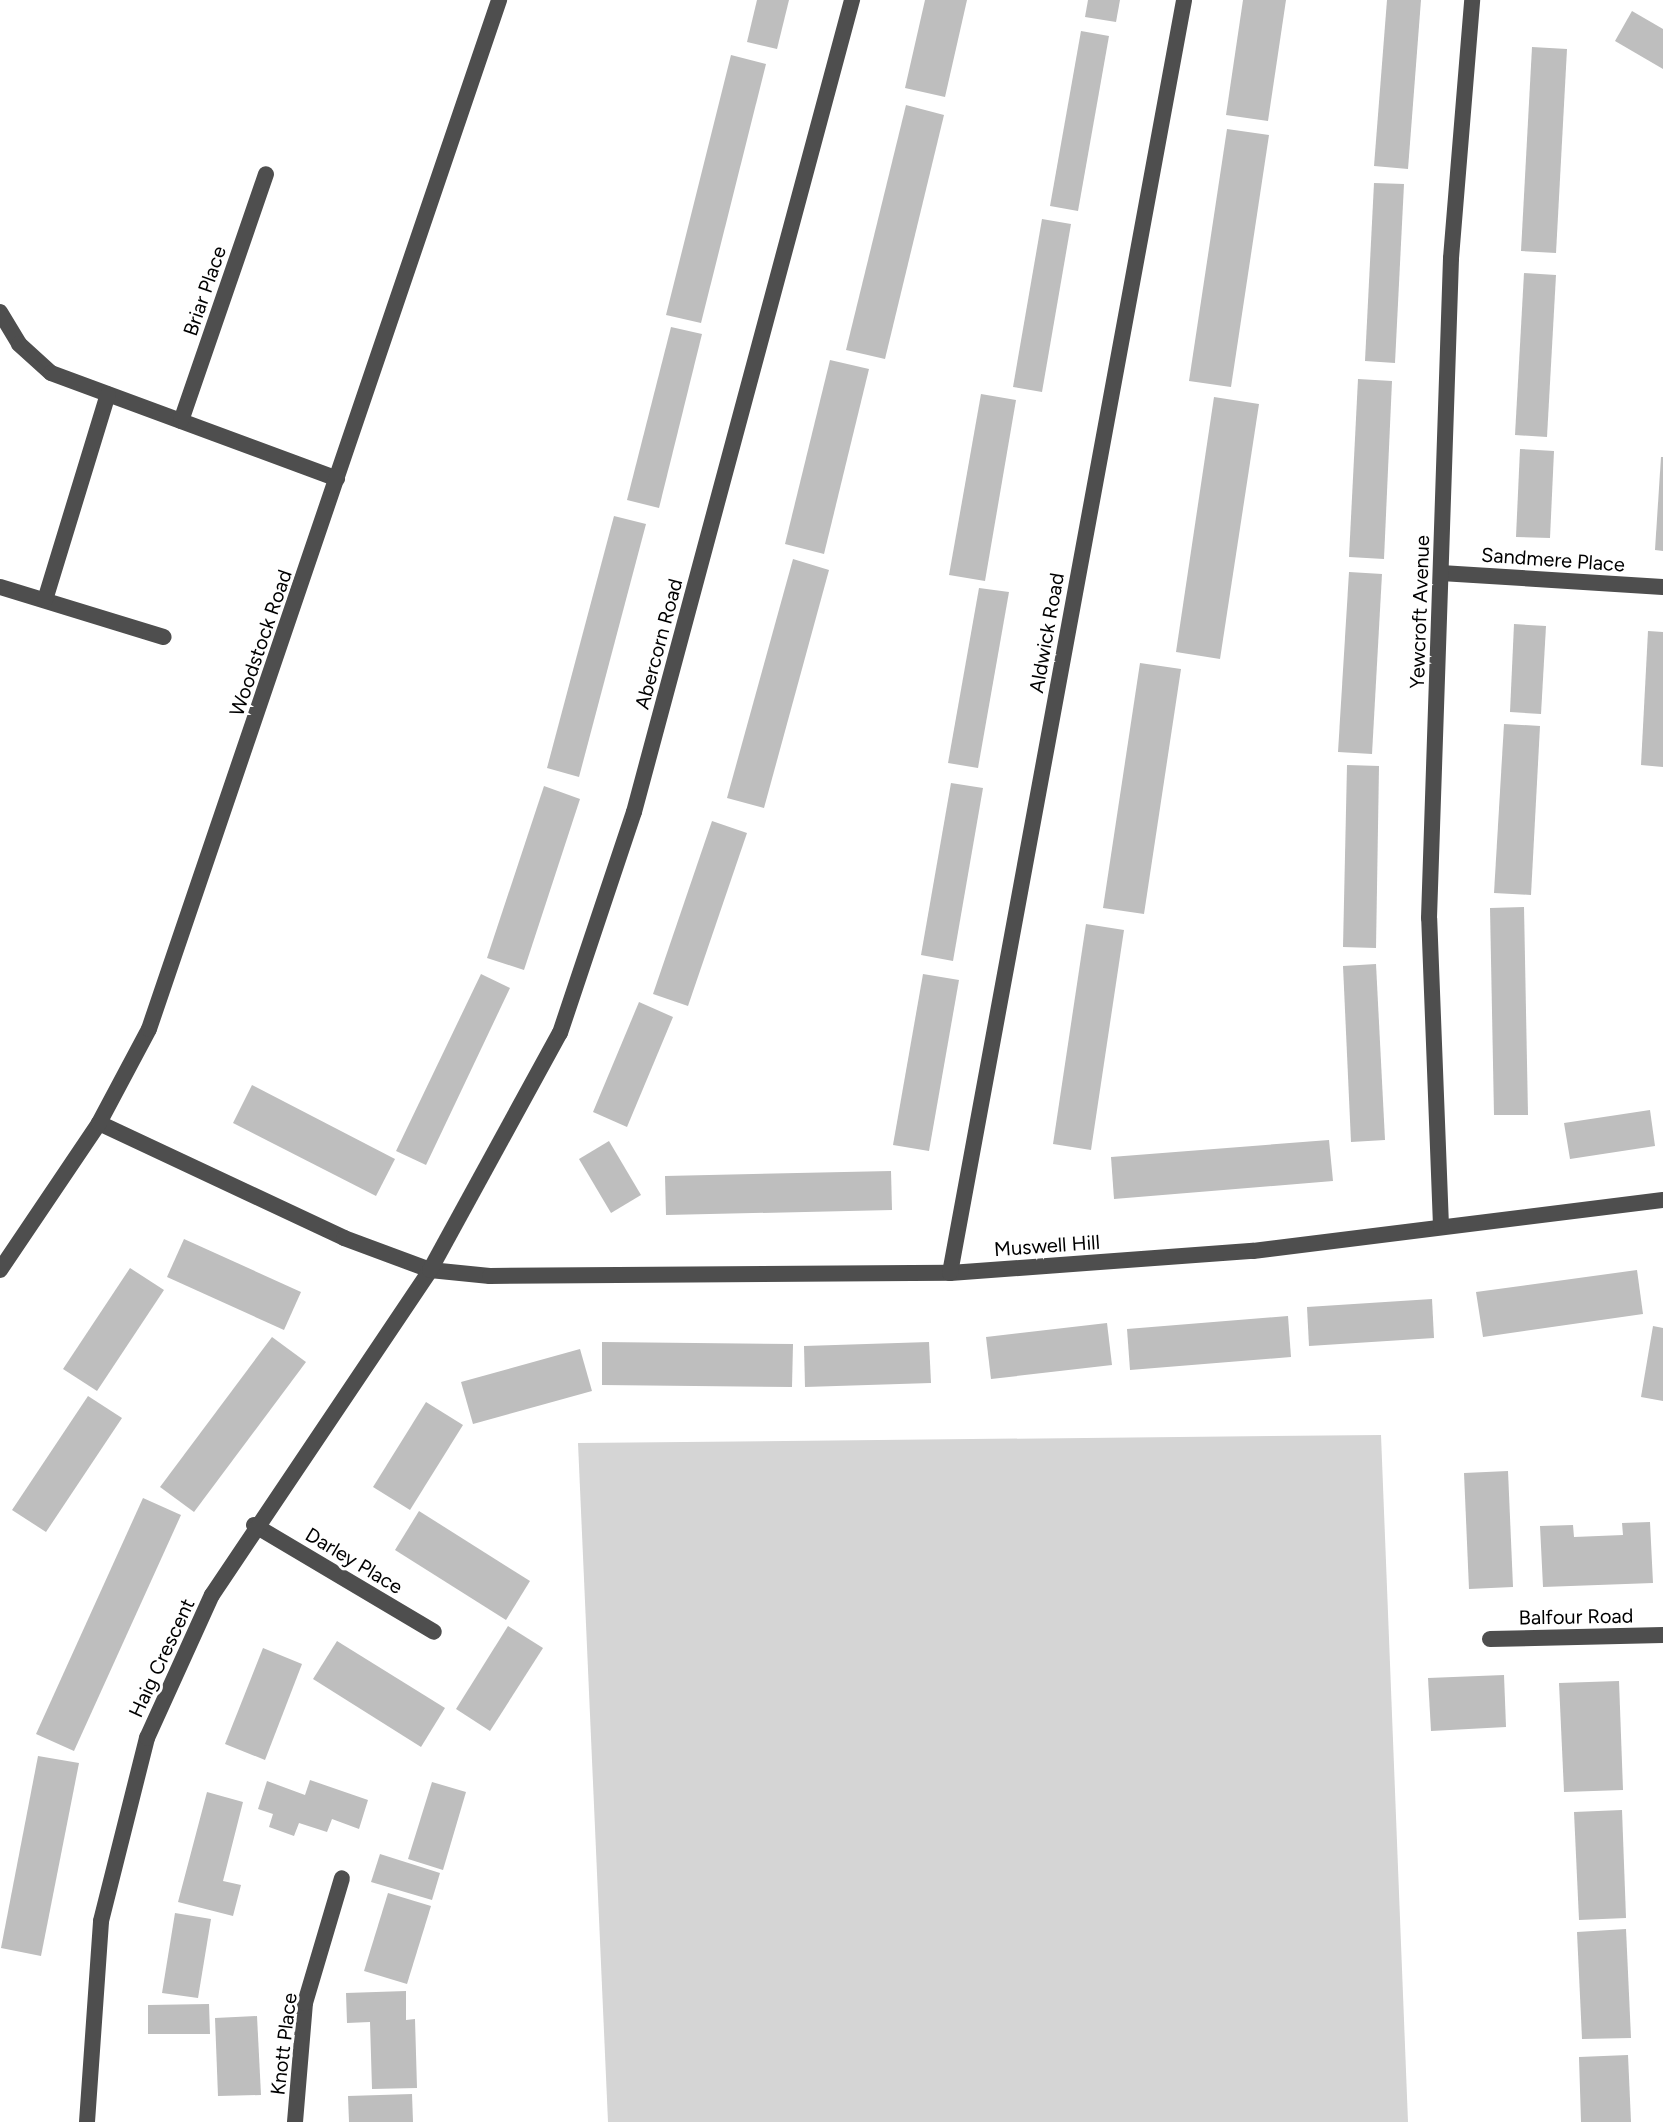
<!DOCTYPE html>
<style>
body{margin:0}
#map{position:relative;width:1663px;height:2122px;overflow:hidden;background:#fff;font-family:Figtree,sans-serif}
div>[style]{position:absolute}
.green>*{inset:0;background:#d5d5d5}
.building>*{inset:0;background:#bebebe}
.minor>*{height:16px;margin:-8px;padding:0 8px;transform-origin:8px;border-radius:8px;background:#4e4e4e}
span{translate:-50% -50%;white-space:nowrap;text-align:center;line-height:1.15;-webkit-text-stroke:6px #fff;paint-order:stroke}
.street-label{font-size:20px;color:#000}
</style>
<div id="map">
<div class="green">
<i style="clip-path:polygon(1381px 1435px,1408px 2122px,608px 2122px,578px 1443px)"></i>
</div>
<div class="building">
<i style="clip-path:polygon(757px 0,789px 0,777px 49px,747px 42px)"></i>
<i style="clip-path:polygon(925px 0,967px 0,945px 97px,905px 88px)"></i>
<i style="clip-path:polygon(1088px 0,1120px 0,1116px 22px,1085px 17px)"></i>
<i style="clip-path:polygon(1243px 0,1286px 0,1268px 121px,1226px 115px)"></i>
<i style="clip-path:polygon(1387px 0,1421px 0,1408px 169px,1374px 166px)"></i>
<i style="clip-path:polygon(1632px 11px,1663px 29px,1663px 69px,1615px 41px)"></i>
<i style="clip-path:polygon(1081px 31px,1109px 36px,1078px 211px,1050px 206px)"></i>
<i style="clip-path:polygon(1532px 47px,1567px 49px,1556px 253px,1521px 251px)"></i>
<i style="clip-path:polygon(731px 55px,766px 64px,701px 323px,666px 315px)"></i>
<i style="clip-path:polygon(906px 105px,944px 115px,885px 359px,846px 350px)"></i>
<i style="clip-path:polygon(1227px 129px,1269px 135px,1231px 387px,1189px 381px)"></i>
<i style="clip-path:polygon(1374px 183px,1404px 184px,1395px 363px,1365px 361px)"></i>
<i style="clip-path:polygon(1042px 219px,1071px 224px,1042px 392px,1013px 387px)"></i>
<i style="clip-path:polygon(1524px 273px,1556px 275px,1547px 437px,1515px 435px)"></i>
<i style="clip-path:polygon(671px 327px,702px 334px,659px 508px,627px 500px)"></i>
<i style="clip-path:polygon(830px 360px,869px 369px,824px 554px,785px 544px)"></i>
<i style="clip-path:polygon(1358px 379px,1392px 381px,1384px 559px,1349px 557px)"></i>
<i style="clip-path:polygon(981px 394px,1016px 400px,985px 581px,949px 575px)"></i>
<i style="clip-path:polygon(1214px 397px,1259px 404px,1220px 659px,1176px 652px)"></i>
<i style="clip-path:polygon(1520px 449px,1554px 451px,1550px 538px,1516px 537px)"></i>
<i style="clip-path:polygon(1661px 457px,1663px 457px,1663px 551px,1655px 550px)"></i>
<i style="clip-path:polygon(614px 516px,646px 524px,579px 777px,547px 768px)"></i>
<i style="clip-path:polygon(793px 559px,829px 570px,764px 808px,727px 798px)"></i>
<i style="clip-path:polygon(1349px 572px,1382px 574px,1372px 754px,1338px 752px)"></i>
<i style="clip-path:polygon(979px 588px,1009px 592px,978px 768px,948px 763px)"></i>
<i style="clip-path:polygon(1514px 624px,1546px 626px,1541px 714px,1510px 712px)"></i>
<i style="clip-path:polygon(1648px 631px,1663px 632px,1663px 767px,1641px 765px)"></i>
<i style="clip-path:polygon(1140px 663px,1181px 669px,1144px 914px,1103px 908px)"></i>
<i style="clip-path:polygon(1504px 724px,1540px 726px,1531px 895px,1494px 893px)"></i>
<i style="clip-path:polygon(1347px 765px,1379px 766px,1376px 948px,1343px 947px)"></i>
<i style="clip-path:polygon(951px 783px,983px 788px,953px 961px,921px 955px)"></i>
<i style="clip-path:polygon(544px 786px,580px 799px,524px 970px,487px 958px)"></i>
<i style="clip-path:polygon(712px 821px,747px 833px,688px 1006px,653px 994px)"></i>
<i style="clip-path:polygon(1524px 907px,1528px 1115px,1494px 1115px,1490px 908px)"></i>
<i style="clip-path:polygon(1086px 924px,1124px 930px,1091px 1150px,1053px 1144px)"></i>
<i style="clip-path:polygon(1376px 964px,1385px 1140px,1351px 1142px,1343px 966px)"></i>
<i style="clip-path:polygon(481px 974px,510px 988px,426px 1165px,396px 1151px)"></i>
<i style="clip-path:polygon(923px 974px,959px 980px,929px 1151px,893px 1145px)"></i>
<i style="clip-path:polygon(639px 1002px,673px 1017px,627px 1127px,593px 1112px)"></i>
<i style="clip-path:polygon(252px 1085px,395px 1159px,376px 1196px,233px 1123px)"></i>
<i style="clip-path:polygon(1650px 1110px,1655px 1146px,1570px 1159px,1564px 1123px)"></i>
<i style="clip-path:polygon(1329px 1140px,1333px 1181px,1114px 1199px,1111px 1157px)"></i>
<i style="clip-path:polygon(609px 1141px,641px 1195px,611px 1213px,579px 1159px)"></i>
<i style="clip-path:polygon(891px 1171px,892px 1210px,666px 1215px,665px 1176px)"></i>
<i style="clip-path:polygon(184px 1239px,301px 1292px,284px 1330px,167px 1277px)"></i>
<i style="clip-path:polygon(130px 1268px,164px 1290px,97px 1391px,63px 1369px)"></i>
<i style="clip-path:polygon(1637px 1270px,1643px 1314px,1483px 1337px,1476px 1292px)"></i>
<i style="clip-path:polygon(1432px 1299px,1434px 1338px,1309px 1346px,1307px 1307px)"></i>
<i style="clip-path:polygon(1288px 1316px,1291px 1357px,1130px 1370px,1127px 1329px)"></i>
<i style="clip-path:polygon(1107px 1323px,1112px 1365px,991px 1379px,986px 1337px)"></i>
<i style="clip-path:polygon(1653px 1326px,1663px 1328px,1663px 1401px,1641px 1397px)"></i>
<i style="clip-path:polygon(272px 1337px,306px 1362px,194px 1512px,160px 1487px)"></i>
<i style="clip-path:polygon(602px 1342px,793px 1344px,792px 1387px,602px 1385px)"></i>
<i style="clip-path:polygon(929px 1342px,931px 1383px,805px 1387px,804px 1346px)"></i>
<i style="clip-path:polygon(580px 1349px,592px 1391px,473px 1424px,461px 1382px)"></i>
<i style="clip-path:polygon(88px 1396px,122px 1418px,46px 1532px,12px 1510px)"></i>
<i style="clip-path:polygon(426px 1402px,463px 1425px,410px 1510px,373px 1487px)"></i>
<i style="clip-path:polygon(1508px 1471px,1513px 1587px,1469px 1589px,1464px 1473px)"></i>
<i style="clip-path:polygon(143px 1498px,181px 1515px,74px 1751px,36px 1734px)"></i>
<i style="clip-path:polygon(419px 1511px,530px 1581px,506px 1620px,395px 1550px)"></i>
<i style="clip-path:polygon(1650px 1522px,1653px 1583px,1543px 1587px,1540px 1526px,1573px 1525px,1574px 1537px,1623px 1535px,1622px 1523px)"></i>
<i style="clip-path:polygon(508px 1626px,543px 1648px,490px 1731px,456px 1709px)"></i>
<i style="clip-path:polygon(337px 1641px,445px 1708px,421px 1747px,313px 1679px)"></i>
<i style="clip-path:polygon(263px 1648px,302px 1664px,265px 1760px,225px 1744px)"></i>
<i style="clip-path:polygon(1504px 1675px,1506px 1727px,1431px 1731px,1428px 1678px)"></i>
<i style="clip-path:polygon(1619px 1681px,1623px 1790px,1564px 1792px,1559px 1683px)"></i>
<i style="clip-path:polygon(38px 1756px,79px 1763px,41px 1956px,1px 1948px)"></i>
<i style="clip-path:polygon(310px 1780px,368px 1800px,359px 1829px,332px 1819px,327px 1832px,299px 1823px,294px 1836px,269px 1827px,273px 1814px,258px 1809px,267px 1781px,305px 1795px)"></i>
<i style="clip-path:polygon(432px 1782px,466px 1792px,443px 1870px,408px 1859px)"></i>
<i style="clip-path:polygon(207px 1792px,243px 1802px,223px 1881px,241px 1885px,233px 1916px,178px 1902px)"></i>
<i style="clip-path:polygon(1622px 1810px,1626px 1918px,1579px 1920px,1574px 1812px)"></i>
<i style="clip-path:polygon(380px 1854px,440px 1873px,432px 1900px,371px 1882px)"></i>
<i style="clip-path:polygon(388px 1893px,431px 1906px,407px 1984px,364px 1971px)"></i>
<i style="clip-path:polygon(175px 1913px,211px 1919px,198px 1998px,162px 1993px)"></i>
<i style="clip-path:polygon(1626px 1929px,1631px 2038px,1582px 2039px,1577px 1932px)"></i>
<i style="clip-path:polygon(406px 1991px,406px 2020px,415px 2019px,417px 2088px,372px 2089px,370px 2022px,347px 2023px,346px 1993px)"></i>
<i style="clip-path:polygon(209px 2004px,210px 2034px,148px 2034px,148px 2005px)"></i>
<i style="clip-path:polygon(257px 2016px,261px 2095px,218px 2096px,215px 2018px)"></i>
<i style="clip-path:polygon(1628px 2055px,1631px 2122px,1581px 2122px,1579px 2057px)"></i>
<i style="clip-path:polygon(412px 2094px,413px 2122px,349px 2122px,348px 2096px)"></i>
</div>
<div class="minor">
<i style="left:0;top:312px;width:37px;rotate:59deg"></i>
<i style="left:19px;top:344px;width:43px;rotate:42.2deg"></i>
<i style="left:51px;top:373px;width:305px;rotate:20.3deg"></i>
<i style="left:181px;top:421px;width:261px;rotate:-71deg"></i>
<i style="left:1441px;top:573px;width:222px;rotate:3.6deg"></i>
<i style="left:0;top:587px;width:171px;rotate:17deg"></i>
<i style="left:45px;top:600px;width:215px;rotate:-73deg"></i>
<i style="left:99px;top:1123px;width:271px;rotate:25.1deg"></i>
<i style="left:344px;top:1238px;width:92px;rotate:20.4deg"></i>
<i style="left:430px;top:1270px;width:60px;rotate:5.7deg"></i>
<i style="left:490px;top:1276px;width:460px;rotate:-0.4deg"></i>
<i style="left:950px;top:1273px;width:304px;rotate:-4.2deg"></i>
<i style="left:1253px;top:1251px;width:413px;rotate:-7.1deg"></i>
<i style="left:1441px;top:1226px;width:308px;rotate:-92.2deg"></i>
<i style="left:1429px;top:918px;width:660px;rotate:-88.09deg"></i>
<i style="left:1451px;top:258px;width:259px;rotate:-85.3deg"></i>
<i style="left:0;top:1270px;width:177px;rotate:-56deg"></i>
<i style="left:99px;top:1123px;width:106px;rotate:-62deg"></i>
<i style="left:149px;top:1029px;width:1087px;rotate:-71.21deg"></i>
<i style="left:950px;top:1273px;width:1294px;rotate:-79.58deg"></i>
<i style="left:254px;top:1525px;width:209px;rotate:30.7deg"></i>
<i style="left:1490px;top:1639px;width:173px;rotate:-1.3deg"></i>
<i style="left:87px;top:2122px;width:201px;rotate:-86deg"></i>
<i style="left:101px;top:1921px;width:189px;rotate:-75.9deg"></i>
<i style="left:147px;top:1738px;width:157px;rotate:-65.6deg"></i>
<i style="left:212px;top:1595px;width:391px;rotate:-56.1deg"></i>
<i style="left:430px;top:1270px;width:270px;rotate:-61.3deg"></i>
<i style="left:560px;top:1033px;width:233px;rotate:-71.5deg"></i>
<i style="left:634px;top:812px;width:841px;rotate:-74.97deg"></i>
<i style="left:295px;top:2122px;width:119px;rotate:-85.2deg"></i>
<i style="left:305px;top:2003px;width:130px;rotate:-73.5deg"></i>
</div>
<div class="street-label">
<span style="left:205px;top:291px;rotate:-71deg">Briar Place</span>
<span style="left:1553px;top:560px;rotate:4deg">Sandmere Place</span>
<span style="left:1420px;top:612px;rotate:-88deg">Yewcroft Avenue</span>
<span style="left:1047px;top:633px;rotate:-80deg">Aldwick Road</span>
<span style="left:261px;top:643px;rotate:-71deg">Woodstock Road</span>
<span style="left:659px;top:644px;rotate:-75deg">Abercorn Road</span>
<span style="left:1047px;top:1246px;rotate:-4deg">Muswell Hill</span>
<span style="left:354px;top:1561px;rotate:31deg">Darley Place</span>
<span style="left:1576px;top:1617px;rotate:-1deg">Balfour Road</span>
<span style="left:162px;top:1658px;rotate:-65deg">Haig Crescent</span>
<span style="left:284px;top:2044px;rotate:-83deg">Knott Place</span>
</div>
</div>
